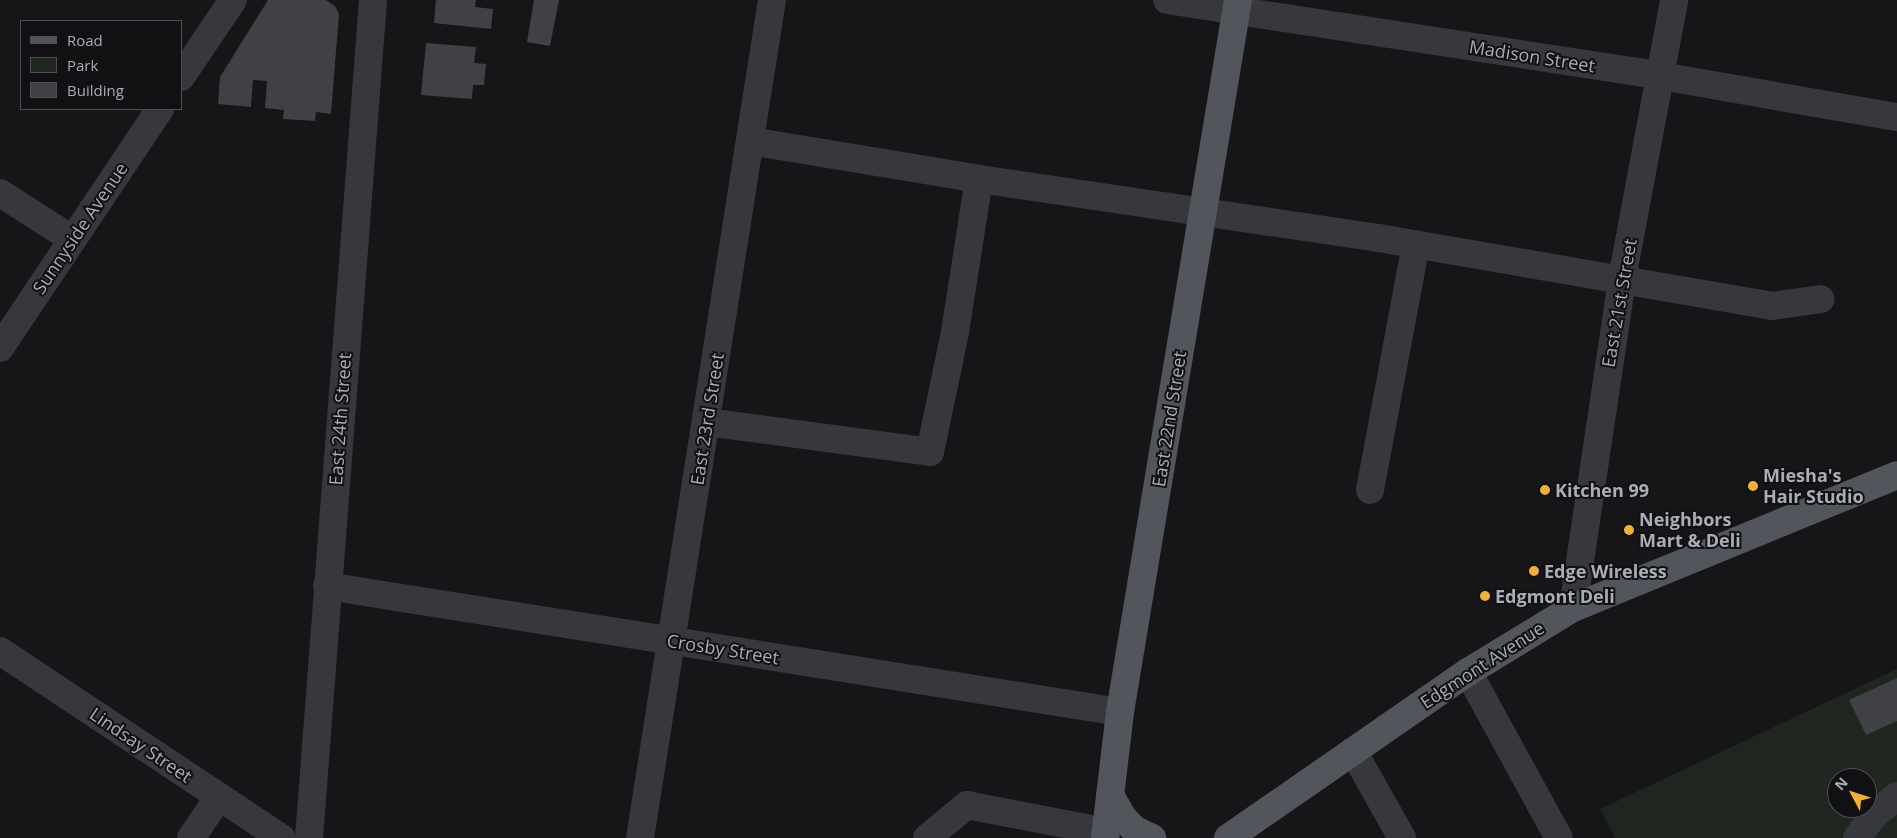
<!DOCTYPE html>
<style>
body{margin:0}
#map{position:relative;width:1897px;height:838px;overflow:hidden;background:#161618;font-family:"Open Sans",sans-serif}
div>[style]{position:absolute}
.green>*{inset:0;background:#1e261f}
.building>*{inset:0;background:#404145}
.minor>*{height:28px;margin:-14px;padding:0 14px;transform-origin:14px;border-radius:14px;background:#37383d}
.major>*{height:28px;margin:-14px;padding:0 14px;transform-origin:14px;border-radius:14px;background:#53555c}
.dots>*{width:14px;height:14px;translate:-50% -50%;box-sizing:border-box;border:2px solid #111113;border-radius:50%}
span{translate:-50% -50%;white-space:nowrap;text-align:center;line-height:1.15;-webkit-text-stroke:4px #111113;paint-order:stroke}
.street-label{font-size:18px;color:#a8adb8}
.poi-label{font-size:18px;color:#a8adb8;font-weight:700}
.left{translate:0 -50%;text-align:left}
.legend{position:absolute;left:20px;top:20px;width:162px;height:90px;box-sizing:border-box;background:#111113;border:1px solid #4d4f55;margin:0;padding:6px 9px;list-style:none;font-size:15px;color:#a8adb8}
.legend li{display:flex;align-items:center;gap:10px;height:25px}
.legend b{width:25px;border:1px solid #4d4f55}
.north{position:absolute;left:1827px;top:768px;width:50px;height:50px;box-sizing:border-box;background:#111113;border:1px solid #4d4f55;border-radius:50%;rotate:310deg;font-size:14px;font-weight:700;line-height:20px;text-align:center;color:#a8adb8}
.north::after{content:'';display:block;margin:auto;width:18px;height:22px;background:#f2b134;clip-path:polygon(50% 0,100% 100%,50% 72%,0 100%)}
</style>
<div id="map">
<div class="green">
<i style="clip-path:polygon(evenodd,1897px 669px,1897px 838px,1615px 838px,1600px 809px,1897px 669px,1837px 778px,1867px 778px,1867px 808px,1837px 808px,1837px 778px)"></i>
</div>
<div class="building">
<i style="clip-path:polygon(268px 0,326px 0,335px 6px,339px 14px,331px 114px,316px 112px,315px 121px,283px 119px,284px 110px,265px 108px,267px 81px,253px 80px,251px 107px,218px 104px,220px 77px)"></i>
<i style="clip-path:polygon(436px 0,476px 0,475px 7px,493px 9px,491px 29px,434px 23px)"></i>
<i style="clip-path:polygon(534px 0,559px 0,550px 46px,527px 42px)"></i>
<i style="clip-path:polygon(426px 43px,476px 47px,474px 63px,486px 64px,484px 85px,473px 85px,472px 99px,421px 95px)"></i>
<i style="clip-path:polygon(1897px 678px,1897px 721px,1866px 735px,1849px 700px)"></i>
</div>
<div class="minor">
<i style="left:1167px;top:0;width:500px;rotate:8.7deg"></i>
<i style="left:1661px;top:76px;width:240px;rotate:9.9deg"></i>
<i style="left:181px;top:77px;width:93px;rotate:-56deg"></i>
<i style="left:750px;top:141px;width:232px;rotate:9.4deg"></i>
<i style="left:979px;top:179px;width:404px;rotate:8.4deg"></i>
<i style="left:1379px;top:238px;width:399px;rotate:9.8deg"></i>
<i style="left:1772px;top:306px;width:49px;rotate:-8.1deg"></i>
<i style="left:0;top:193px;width:85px;rotate:32.6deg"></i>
<i style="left:0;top:348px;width:288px;rotate:-56.2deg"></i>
<i style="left:706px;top:422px;width:226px;rotate:7.6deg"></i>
<i style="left:930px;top:452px;width:123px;rotate:-78.2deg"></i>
<i style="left:955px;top:332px;width:155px;rotate:-81.1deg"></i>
<i style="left:1370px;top:490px;width:250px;rotate:-79.4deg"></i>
<i style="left:327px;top:586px;width:803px;rotate:9.03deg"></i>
<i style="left:1573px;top:608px;width:333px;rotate:-81.5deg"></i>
<i style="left:1622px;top:279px;width:284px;rotate:-79.4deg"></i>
<i style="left:0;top:651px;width:338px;rotate:33.6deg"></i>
<i style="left:1468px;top:672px;width:189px;rotate:61.3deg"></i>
<i style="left:1353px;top:751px;width:100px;rotate:60.6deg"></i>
<i style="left:191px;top:838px;width:50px;rotate:-55.7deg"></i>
<i style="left:309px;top:838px;width:840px;rotate:-85.63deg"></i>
<i style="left:640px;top:838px;width:848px;rotate:-81.05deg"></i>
<i style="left:927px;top:838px;width:52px;rotate:-39.5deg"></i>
<i style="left:967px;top:805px;width:142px;rotate:11deg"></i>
<i style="left:1857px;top:838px;width:27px;rotate:-54deg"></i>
<i style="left:1873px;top:816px;width:31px;rotate:-40deg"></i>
</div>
<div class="major">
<i style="left:1110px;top:795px;width:28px;rotate:60deg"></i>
<i style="left:1124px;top:819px;width:16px;rotate:45deg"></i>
<i style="left:1135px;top:830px;width:19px;rotate:25deg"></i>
<i style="left:1105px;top:838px;width:127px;rotate:-83.2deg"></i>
<i style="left:1120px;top:712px;width:722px;rotate:-80.59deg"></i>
<i style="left:1228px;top:838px;width:292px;rotate:-34.7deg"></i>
<i style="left:1468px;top:672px;width:123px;rotate:-31.4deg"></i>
<i style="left:1573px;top:608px;width:350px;rotate:-22.3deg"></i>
</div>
<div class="dots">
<i style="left:1753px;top:486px;background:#f2b134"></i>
<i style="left:1545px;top:490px;background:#f2b134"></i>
<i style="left:1629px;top:530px;background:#f2b134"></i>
<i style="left:1534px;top:571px;background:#f2b134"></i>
<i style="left:1485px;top:596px;background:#f2b134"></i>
</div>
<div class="street-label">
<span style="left:1532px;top:56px;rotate:9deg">Madison Street</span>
<span style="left:80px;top:228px;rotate:-56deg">Sunnyside Avenue</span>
<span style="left:1619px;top:303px;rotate:-80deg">East 21st Street</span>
<span style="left:340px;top:419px;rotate:-86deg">East 24th Street</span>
<span style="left:707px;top:419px;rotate:-81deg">East 23rd Street</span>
<span style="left:1169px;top:419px;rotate:-81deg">East 22nd Street</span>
<span style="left:723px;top:649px;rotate:9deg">Crosby Street</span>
<span style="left:1482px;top:665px;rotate:-33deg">Edgmont Avenue</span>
<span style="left:141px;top:745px;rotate:34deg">Lindsay Street</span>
</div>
<div class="poi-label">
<span class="left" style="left:1763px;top:486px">Miesha's<br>Hair Studio</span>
<span class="left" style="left:1555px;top:490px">Kitchen 99</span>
<span class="left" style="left:1639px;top:530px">Neighbors<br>Mart &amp; Deli</span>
<span class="left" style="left:1544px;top:571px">Edge Wireless</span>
<span class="left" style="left:1495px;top:596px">Edgmont Deli</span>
</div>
<ul class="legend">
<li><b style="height:6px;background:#53555c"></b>Road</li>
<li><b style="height:14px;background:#1e261f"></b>Park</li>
<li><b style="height:14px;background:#404145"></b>Building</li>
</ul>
<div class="north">N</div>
</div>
